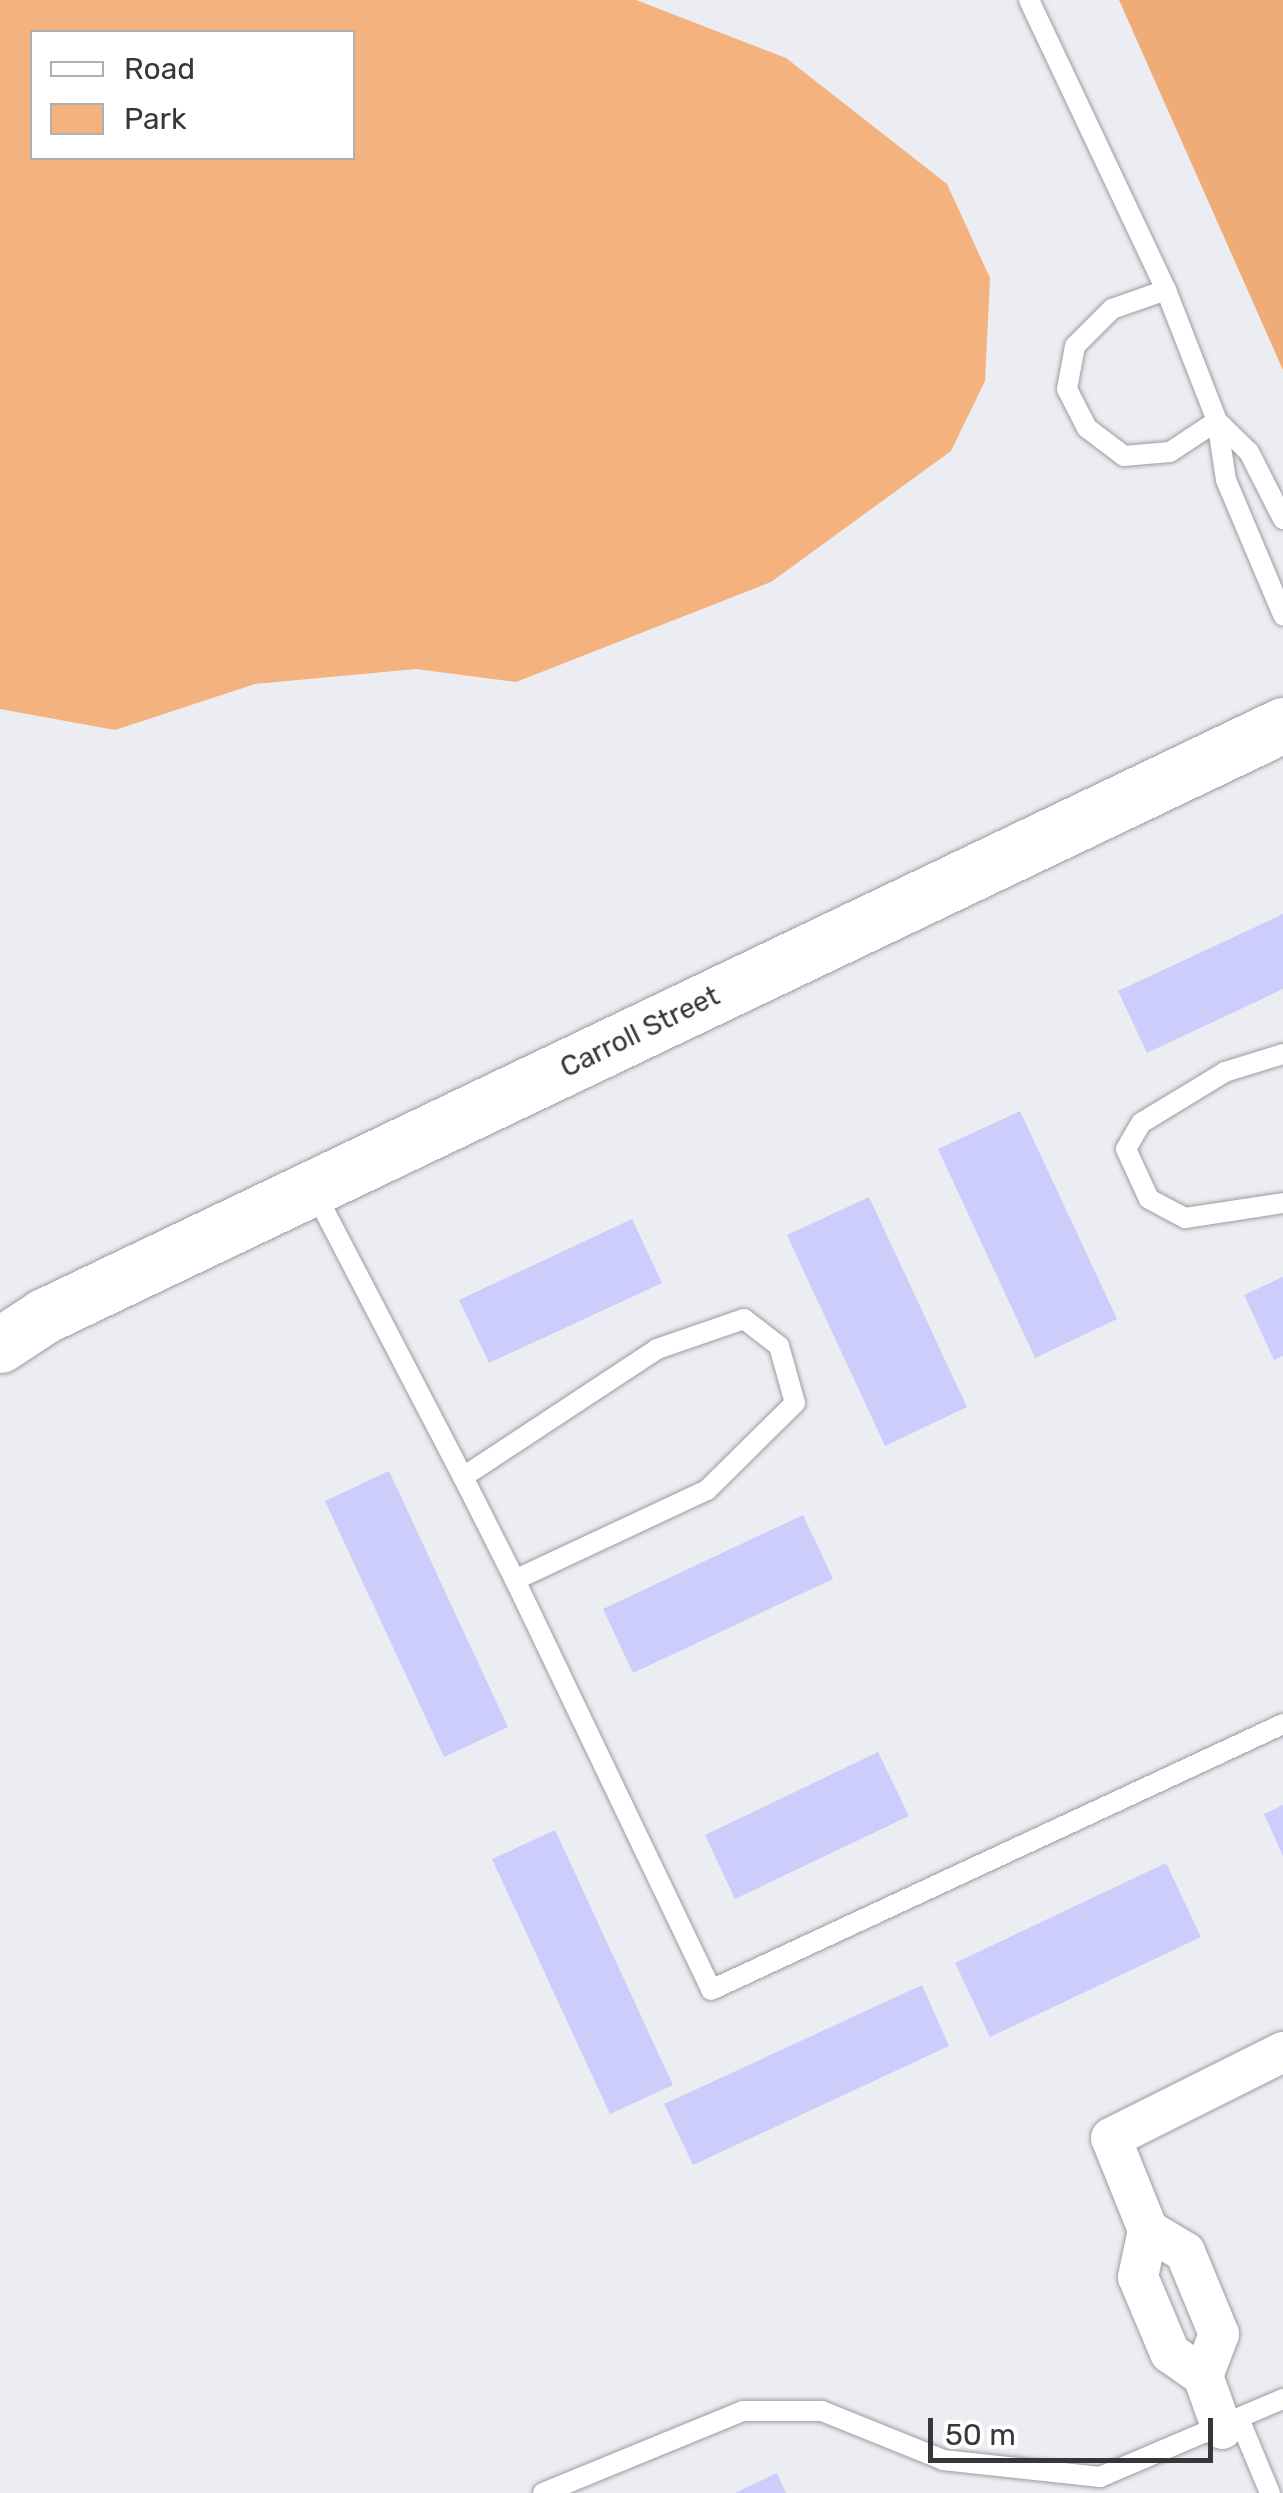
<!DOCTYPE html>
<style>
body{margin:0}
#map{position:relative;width:1283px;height:2493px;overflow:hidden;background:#ececf3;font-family:Rubik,sans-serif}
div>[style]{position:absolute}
.green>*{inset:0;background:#f4b27f}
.forest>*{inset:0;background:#efac77}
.building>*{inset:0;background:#cdcdfb}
.roads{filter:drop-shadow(0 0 2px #9b9ba1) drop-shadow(0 0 2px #9b9ba1)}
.service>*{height:20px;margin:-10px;padding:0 10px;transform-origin:10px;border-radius:10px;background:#fff}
.minor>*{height:40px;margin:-20px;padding:0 20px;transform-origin:20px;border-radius:20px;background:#fff}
.primary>*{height:55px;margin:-27.5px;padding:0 27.5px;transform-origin:27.5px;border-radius:27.5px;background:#fff}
span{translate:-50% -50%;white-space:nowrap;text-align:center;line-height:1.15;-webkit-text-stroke:8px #fff;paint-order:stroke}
.street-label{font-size:28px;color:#37373a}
.legend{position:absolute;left:30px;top:30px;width:325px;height:130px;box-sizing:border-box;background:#fff;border:2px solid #afafb0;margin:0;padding:12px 18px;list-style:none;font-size:30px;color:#37373a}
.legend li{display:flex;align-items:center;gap:20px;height:50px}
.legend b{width:50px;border:2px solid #afafb0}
.scale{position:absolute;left:928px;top:2418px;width:285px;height:45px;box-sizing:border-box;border:5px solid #37373a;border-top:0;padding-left:12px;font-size:30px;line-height:35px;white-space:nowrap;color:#37373a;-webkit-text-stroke:8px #fff;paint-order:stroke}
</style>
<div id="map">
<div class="green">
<i style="clip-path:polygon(evenodd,0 0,636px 0,786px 58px,947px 184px,990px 278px,985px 381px,951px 451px,771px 582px,516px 682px,416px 669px,255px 684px,115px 730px,0 709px,0 0,32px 32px,352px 32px,352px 158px,32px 158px,32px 32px)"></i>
</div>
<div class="forest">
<i style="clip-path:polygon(1119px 0,1283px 0,1283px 370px)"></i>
</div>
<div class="building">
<i style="clip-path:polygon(1283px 914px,1283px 989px,1147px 1053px,1118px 991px)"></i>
<i style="clip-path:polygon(1020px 1111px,1117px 1319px,1035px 1358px,938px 1149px)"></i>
<i style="clip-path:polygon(869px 1197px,967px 1407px,885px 1446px,787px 1235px)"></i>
<i style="clip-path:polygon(632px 1219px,662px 1283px,489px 1363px,459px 1300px)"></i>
<i style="clip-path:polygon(1283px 1277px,1283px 1356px,1274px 1360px,1244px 1295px)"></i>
<i style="clip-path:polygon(389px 1471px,508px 1727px,444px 1757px,325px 1501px)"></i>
<i style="clip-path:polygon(803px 1515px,833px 1579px,633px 1673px,603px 1609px)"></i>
<i style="clip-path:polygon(878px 1752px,909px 1816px,735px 1899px,705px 1835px)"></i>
<i style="clip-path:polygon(1283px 1805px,1283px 1856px,1264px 1814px)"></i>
<i style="clip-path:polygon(555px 1830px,673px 2085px,610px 2114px,492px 1859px)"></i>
<i style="clip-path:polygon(1166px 1863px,1201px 1937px,990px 2037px,955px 1963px)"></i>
<i style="clip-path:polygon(922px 1985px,949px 2046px,693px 2165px,664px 2104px)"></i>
<i style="clip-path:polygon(777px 2473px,786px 2493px,735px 2493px)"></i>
</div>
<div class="roads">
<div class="service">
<i style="left:1029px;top:0;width:321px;rotate:64.7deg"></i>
<i style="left:1166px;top:290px;width:141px;rotate:68.7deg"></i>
<i style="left:1217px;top:421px;width:60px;rotate:81.3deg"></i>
<i style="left:1226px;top:480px;width:147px;rotate:67.1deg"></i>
<i style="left:1166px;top:290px;width:57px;rotate:160.6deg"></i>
<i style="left:1112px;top:309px;width:52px;rotate:135deg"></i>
<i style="left:1075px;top:346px;width:44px;rotate:100.5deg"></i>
<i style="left:1067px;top:389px;width:44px;rotate:62.9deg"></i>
<i style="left:1087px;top:428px;width:46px;rotate:37.1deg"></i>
<i style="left:1124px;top:456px;width:46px;rotate:-5deg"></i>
<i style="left:1170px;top:452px;width:56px;rotate:-33.4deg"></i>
<i style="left:1217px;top:421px;width:45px;rotate:44.1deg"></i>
<i style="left:1249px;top:452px;width:75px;rotate:63.1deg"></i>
<i style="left:1283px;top:1054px;width:61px;rotate:162.8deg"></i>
<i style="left:1225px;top:1072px;width:98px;rotate:148.7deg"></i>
<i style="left:1141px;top:1123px;width:30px;rotate:120deg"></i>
<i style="left:1126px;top:1149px;width:55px;rotate:65.3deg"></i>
<i style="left:1149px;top:1199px;width:41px;rotate:27.8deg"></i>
<i style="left:1185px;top:1218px;width:99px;rotate:-8.7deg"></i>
<i style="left:313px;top:1189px;width:325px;rotate:62.5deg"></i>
<i style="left:463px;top:1477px;width:232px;rotate:-33.4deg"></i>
<i style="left:657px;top:1349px;width:92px;rotate:-19deg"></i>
<i style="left:744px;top:1319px;width:44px;rotate:37.6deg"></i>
<i style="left:779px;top:1346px;width:59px;rotate:74.3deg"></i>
<i style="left:795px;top:1403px;width:124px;rotate:135.3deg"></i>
<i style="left:707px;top:1490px;width:212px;rotate:154.9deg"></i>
<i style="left:515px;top:1580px;width:115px;rotate:-116.8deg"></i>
<i style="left:515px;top:1580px;width:454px;rotate:64.4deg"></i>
<i style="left:711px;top:1990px;width:631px;rotate:-24.94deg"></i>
<i style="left:1240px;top:2421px;width:78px;rotate:67.4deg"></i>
<i style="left:543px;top:2493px;width:216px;rotate:-22.3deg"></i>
<i style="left:743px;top:2411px;width:79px"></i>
<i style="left:822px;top:2411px;width:131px;rotate:22deg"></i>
<i style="left:943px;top:2460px;width:158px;rotate:6.2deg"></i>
<i style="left:1100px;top:2477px;width:199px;rotate:-23.1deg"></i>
</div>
<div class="minor">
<i style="left:1148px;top:2230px;width:43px;rotate:30.7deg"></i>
<i style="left:1185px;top:2252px;width:89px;rotate:67.5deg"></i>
<i style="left:1219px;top:2334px;width:45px;rotate:110.9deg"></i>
<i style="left:1222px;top:2429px;width:56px;rotate:-109.7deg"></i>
<i style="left:1203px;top:2376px;width:40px;rotate:-145.1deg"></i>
<i style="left:1170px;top:2353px;width:82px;rotate:-112.8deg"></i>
<i style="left:1138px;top:2277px;width:48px;rotate:-78deg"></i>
<i style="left:1148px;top:2230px;width:99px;rotate:-111.9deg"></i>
<i style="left:1111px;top:2138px;width:192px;rotate:-26.6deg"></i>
</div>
<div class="primary">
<i style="left:0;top:1345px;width:53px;rotate:-33.4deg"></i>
<i style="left:44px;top:1316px;width:1373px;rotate:-25.5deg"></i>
</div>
</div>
<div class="street-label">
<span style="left:640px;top:1032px;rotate:-26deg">Carroll Street</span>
</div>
<ul class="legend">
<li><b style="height:12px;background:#fff"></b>Road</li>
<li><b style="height:28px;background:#f4b27f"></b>Park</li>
</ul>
<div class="scale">50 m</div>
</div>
